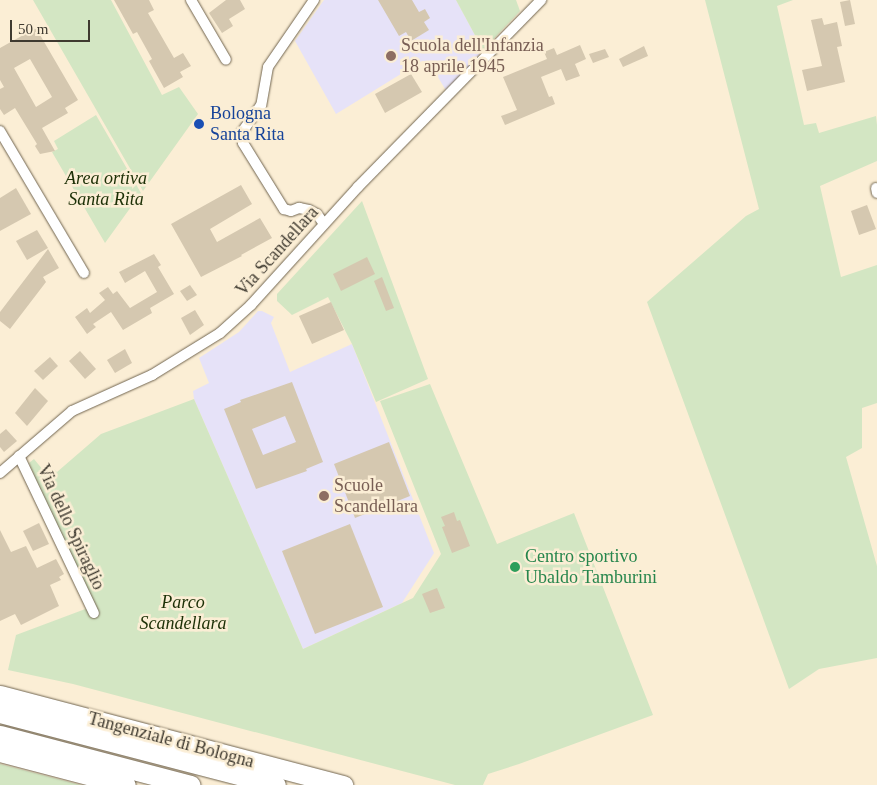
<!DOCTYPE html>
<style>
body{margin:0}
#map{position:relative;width:877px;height:785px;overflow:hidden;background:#fbeed5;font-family:Georgia,serif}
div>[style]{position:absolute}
.education>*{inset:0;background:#e6e2f8}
.green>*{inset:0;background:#d3e6c3}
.building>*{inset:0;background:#d5c8b0}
.roads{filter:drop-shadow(0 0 1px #716550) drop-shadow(0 0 1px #716550)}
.street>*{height:10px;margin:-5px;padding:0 5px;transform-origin:5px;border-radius:5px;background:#fff}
.highway>*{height:19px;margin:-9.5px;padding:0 9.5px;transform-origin:9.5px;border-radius:9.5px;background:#fff}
.dots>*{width:14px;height:14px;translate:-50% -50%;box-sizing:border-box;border:2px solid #fbeed5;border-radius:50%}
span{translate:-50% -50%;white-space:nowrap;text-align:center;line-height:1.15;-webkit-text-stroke:5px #fbeed5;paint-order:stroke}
.education-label{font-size:18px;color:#785e54}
.left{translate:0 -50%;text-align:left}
.transit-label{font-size:18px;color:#164399}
.park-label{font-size:18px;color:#1c3006;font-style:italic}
.street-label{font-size:18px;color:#3f3a30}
.leisure-label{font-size:18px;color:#27864d}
.scale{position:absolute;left:10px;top:20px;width:80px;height:22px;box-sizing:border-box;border:2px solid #3f3a30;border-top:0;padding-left:6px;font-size:15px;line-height:18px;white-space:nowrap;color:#3f3a30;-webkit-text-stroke:4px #fbeed5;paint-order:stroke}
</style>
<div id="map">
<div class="education">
<i style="clip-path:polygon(324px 0,456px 0,483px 50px,447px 92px,428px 61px,422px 61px,336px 114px,295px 41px)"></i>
<i style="clip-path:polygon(258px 311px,262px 311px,274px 317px,271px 323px,290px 372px,352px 344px,434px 553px,402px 603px,303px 649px,194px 399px,193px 391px,209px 383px,199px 358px,239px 332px)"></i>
</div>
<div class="green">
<i style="clip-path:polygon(33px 0,111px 0,162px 95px,179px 87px,198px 114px,143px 191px)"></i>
<i style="clip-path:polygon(456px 0,516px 0,520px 11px,483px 50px)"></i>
<i style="clip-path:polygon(705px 0,793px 0,777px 6px,804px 125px,816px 123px,819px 133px,876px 116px,877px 125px,877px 161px,820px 186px,841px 277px,877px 265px,877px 403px,862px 408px,862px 448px,846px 457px,877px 566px,877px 658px,819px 669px,789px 689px,647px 302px,746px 216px,759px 209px)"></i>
<i style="clip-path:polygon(96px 115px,141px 193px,105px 243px,52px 152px,58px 149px,54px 141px)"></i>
<i style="clip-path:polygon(362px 201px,428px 379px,376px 402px,352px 344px,328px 297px,292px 315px,277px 301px,277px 294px)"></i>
<i style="clip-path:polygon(430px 384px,497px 544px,574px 513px,653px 715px,519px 764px,488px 774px,483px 785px,455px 785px,73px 684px,8px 670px,16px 635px,88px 608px,29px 463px,34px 459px,43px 470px,50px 465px,57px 472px,101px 434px,194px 399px,303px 649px,413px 598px,441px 554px,380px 401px)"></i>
<i style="clip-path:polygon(0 764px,81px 785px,0 785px)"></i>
</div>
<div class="building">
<i style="clip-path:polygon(114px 0,149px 0,154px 10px,148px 13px,174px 58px,183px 53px,191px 66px,180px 72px,183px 77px,164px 88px,149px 61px,152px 59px,137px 32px,133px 34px)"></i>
<i style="clip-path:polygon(226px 0,240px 0,245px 9px,229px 19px,233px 26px,222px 33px,209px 13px)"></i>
<i style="clip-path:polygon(378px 0,412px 0,419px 12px,425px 9px,430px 18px,424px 22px,429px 30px,411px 41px,406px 32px,399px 36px)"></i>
<i style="clip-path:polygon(850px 0,855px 24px,845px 26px,840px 2px)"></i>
<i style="clip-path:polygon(822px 18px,824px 25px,837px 22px,842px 46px,837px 47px,845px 82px,807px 91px,802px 70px,822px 66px,811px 20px)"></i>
<i style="clip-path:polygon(evenodd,36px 28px,78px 100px,65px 108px,68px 113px,42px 128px,55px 151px,40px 154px,35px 146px,37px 144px,15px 108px,4px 115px,0 109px,0 89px,4px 87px,0 80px,0 48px,36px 28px,30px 59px,52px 97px,36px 107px,14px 68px,30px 59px)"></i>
<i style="clip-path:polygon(580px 45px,586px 59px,575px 64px,580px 76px,566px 81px,561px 69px,541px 77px,549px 97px,552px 96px,555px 104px,505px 125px,501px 116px,517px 110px,503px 77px,547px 59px,544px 52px,554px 48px,557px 55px)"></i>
<i style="clip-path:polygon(644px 46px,648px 56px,623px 67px,619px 59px)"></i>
<i style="clip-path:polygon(605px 49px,609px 57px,593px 63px,589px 54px)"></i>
<i style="clip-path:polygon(411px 74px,422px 92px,385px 113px,375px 94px)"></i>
<i style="clip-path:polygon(241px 185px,252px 204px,210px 229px,217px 242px,260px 218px,272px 238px,241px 255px,242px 256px,201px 277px,171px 224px)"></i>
<i style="clip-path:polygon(16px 188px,31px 214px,0 231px,0 198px)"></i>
<i style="clip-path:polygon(867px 205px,876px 229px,859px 235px,851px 211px)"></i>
<i style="clip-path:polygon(37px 230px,48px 248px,27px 260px,16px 241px)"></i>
<i style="clip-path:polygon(48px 249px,59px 268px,43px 277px,46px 282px,10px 329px,0 321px,0 312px)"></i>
<i style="clip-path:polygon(154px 254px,161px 265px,158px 267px,174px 294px,150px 308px,152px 313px,123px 330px,111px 312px,93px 324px,96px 327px,87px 334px,75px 317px,87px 308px,90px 313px,105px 300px,99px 293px,108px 287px,113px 294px,117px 291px,130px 308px,157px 292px,145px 271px,125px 283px,119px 272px)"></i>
<i style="clip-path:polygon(367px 257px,375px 274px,341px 291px,333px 274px)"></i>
<i style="clip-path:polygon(382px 277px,394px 308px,386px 311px,374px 281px)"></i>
<i style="clip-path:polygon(190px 285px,197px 295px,187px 301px,180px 291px)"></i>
<i style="clip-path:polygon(331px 302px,344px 330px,312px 344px,299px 316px)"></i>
<i style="clip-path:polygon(195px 310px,204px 325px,190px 335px,181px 318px)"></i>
<i style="clip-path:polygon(125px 349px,132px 363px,115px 373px,107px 360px)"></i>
<i style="clip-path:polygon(80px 351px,96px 369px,85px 379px,69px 361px)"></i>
<i style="clip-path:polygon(50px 357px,58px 366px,43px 380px,34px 371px)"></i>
<i style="clip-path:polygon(evenodd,292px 382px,323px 462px,306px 469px,307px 471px,256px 489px,224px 409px,241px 402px,240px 400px,292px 382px,285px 416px,296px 442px,263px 455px,252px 429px,285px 416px)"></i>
<i style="clip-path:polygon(35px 388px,48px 401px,27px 426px,15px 413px)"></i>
<i style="clip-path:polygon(6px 429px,17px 441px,4px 452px,0 447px,0 434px)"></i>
<i style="clip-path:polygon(389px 442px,410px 496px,355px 518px,334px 464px)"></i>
<i style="clip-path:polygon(454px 512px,457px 521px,460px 520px,470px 546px,452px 553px,442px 527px,445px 526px,441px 517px)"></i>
<i style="clip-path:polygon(39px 523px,49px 544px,33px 551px,23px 531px)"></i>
<i style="clip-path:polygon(350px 524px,383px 607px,315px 634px,282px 551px)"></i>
<i style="clip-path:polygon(0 530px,11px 552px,26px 546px,37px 568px,56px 559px,64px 574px,59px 577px,61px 580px,50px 585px,59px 606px,21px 625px,15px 614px,0 621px)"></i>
<i style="clip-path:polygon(437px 588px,445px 608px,430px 613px,422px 594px)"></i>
</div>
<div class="roads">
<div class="street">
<i style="left:191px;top:0;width:69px;rotate:59.7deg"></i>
<i style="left:314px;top:0;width:81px;rotate:124.5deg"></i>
<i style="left:268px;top:67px;width:39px;rotate:100deg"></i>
<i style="left:261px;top:105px;width:35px;rotate:125deg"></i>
<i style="left:241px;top:134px;width:9px;rotate:77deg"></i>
<i style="left:243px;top:143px;width:78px;rotate:58.2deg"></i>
<i style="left:284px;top:209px;width:7px;rotate:16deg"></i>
<i style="left:291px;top:211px;width:9px;rotate:-21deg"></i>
<i style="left:299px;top:208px;width:10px;rotate:11deg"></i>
<i style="left:309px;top:210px;width:9px;rotate:27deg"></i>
<i style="left:317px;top:214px;width:12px;rotate:55deg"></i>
<i style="left:0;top:131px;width:165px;rotate:59.4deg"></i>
<i style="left:876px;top:188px;width:5px;rotate:79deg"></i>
<i style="left:19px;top:456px;width:174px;rotate:64.5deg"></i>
<i style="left:0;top:473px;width:95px;rotate:-40.7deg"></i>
<i style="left:72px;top:411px;width:88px;rotate:-24.2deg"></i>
<i style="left:152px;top:375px;width:80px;rotate:-31.7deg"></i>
<i style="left:220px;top:333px;width:42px;rotate:-42.1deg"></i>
<i style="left:251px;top:305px;width:159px;rotate:-47.8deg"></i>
<i style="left:358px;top:187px;width:262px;rotate:-45.6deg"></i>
</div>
<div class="highway">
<i style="left:0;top:695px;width:355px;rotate:14.7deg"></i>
<i style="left:0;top:713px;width:285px;rotate:14.6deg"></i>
<i style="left:0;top:735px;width:197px;rotate:14.7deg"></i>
<i style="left:0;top:752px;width:130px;rotate:14.7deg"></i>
</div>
</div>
<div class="dots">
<i style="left:391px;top:56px;background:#8d6e63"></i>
<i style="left:199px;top:124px;background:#1a4fb4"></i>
<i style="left:324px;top:496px;background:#8d6e63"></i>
<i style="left:515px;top:567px;background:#2e9e5b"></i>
</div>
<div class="education-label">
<span class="left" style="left:401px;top:56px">Scuola dell'Infanzia<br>18 aprile 1945</span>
<span class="left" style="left:334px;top:496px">Scuole<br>Scandellara</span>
</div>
<div class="transit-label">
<span class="left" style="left:210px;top:124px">Bologna<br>Santa Rita</span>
</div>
<div class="park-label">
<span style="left:106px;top:189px">Area ortiva<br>Santa Rita</span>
<span style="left:183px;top:613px">Parco<br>Scandellara</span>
</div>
<div class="street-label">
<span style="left:277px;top:251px;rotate:-48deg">Via Scandellara</span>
<span style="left:71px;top:527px;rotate:65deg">Via dello Spiraglio</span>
<span style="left:171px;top:740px;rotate:15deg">Tangenziale di Bologna</span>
</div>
<div class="leisure-label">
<span class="left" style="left:525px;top:567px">Centro sportivo<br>Ubaldo Tamburini</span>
</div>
<div class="scale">50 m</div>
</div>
